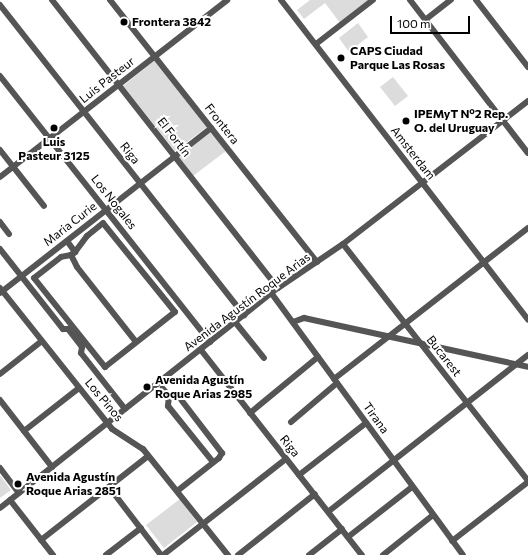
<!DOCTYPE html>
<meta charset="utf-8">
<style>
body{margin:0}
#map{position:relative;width:528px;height:555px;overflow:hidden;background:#fff;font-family:Commissioner,sans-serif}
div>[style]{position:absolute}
.green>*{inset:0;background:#dcdcdc}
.minor>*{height:6px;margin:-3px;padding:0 3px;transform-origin:3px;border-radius:3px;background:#555}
.dots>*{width:11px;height:11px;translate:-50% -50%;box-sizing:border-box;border:2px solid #fff;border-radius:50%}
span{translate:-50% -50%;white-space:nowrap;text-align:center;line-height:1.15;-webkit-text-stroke:4px #fff;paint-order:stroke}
.poi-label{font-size:12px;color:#000;font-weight:700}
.left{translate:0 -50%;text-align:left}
.street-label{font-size:12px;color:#000}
.scale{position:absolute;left:390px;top:16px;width:80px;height:18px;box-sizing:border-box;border:2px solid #000;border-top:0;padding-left:5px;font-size:12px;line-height:14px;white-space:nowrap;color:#000;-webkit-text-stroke:3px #fff;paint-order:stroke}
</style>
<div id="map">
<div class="green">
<i style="clip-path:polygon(310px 0,370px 0,340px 23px,325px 3px,304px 19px,297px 10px)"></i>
<i style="clip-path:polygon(358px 23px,368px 37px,349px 52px,339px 38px)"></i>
<i style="clip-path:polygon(154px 61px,207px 127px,175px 151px,123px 86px)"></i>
<i style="clip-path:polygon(393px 77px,408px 96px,395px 106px,380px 87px)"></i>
<i style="clip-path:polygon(211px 131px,226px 151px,193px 176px,178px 157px)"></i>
<i style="clip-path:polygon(0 475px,11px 490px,0 498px)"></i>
<i style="clip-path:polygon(180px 499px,197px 522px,164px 548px,146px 525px)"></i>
</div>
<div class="minor">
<i style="left:52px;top:0;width:366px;rotate:51.9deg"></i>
<i style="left:110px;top:0;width:334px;rotate:51.7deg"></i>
<i style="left:281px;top:0;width:404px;rotate:52.3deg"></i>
<i style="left:410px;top:0;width:193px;rotate:52.4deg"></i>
<i style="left:476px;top:0;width:85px;rotate:52.2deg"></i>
<i style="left:0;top:5px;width:395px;rotate:51.8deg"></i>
<i style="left:425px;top:20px;width:33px;rotate:-38deg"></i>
<i style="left:316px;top:44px;width:72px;rotate:-37.7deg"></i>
<i style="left:0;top:76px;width:339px;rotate:51.7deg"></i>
<i style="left:0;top:150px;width:71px;rotate:51.8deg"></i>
<i style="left:0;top:177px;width:288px;rotate:-37.9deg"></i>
<i style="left:0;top:222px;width:15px;rotate:53deg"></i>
<i style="left:67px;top:241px;width:14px;rotate:54deg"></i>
<i style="left:75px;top:252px;width:5px;rotate:143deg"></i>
<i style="left:71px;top:255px;width:13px;rotate:63deg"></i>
<i style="left:77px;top:267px;width:95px;rotate:51.8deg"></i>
<i style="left:343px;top:244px;width:301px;rotate:52deg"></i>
<i style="left:0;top:249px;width:102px;rotate:51.8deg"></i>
<i style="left:63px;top:329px;width:5px"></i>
<i style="left:68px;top:329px;width:23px;rotate:52deg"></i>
<i style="left:82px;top:347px;width:6px;rotate:99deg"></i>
<i style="left:81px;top:353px;width:71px;rotate:51.8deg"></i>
<i style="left:71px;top:255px;width:10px;rotate:169deg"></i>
<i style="left:61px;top:257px;width:34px;rotate:142deg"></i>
<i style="left:34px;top:278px;width:114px;rotate:51.4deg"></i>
<i style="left:105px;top:367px;width:89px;rotate:-38.2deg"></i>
<i style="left:175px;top:312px;width:114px;rotate:-129deg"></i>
<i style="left:103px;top:223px;width:21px;rotate:141deg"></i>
<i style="left:87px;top:236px;width:20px;rotate:127deg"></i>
<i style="left:0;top:288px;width:180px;rotate:51.5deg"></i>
<i style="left:112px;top:429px;width:37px;rotate:33deg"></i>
<i style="left:143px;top:449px;width:136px;rotate:51.3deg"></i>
<i style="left:0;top:293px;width:268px;rotate:-38deg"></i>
<i style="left:272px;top:294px;width:323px;rotate:53.8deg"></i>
<i style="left:235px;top:322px;width:46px;rotate:51.1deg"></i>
<i style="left:293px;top:322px;width:12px;rotate:-20deg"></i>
<i style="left:304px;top:318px;width:229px;rotate:12.3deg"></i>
<i style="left:201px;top:350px;width:261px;rotate:51.9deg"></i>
<i style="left:0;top:374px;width:53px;rotate:-38.2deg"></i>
<i style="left:334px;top:379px;width:246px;rotate:-37.9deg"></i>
<i style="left:158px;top:383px;width:17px;rotate:50deg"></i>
<i style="left:169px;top:396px;width:10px;rotate:6deg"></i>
<i style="left:179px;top:397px;width:71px;rotate:52.5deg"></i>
<i style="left:222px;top:453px;width:6px;rotate:121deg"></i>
<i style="left:219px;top:458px;width:53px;rotate:141.8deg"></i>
<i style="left:169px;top:396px;width:10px;rotate:96deg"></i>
<i style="left:168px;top:406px;width:72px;rotate:51.2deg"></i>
<i style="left:0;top:400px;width:85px;rotate:52.2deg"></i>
<i style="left:250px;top:413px;width:88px;rotate:-39.5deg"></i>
<i style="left:291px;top:422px;width:60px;rotate:-40.3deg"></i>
<i style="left:24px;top:431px;width:70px;rotate:-38deg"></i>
<i style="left:0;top:468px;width:31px;rotate:53deg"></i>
<i style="left:299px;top:475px;width:85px;rotate:-37.8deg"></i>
<i style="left:109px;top:487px;width:86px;rotate:52.6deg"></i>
<i style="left:10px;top:500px;width:70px;rotate:52deg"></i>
<i style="left:0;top:508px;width:355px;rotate:-38.4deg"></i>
<i style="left:278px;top:288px;width:78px;rotate:-34.1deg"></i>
<i style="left:343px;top:244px;width:234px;rotate:-37.7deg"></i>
<i style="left:329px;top:511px;width:253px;rotate:-38.1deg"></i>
<i style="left:348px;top:537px;width:81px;rotate:-38deg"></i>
<i style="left:41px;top:540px;width:136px;rotate:-38.1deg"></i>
<i style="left:452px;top:541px;width:96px;rotate:-37.8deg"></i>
<i style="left:106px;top:555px;width:44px;rotate:-37.6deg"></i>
<i style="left:163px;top:555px;width:156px;rotate:-38deg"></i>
<i style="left:238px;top:555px;width:98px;rotate:-38.4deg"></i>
<i style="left:309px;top:555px;width:42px;rotate:-38.2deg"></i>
<i style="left:383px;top:555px;width:64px;rotate:-38.7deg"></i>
</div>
<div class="dots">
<i style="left:124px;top:22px;background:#000"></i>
<i style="left:341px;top:58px;background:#000"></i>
<i style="left:406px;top:121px;background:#000"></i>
<i style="left:54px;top:128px;background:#000"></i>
<i style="left:147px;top:387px;background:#000"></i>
<i style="left:18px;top:484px;background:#000"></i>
</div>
<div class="poi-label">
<span class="left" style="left:132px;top:22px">Frontera 3842</span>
<span class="left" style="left:350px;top:58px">CAPS Ciudad<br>Parque Las Rosas</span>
<span class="left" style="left:414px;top:121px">IPEMyT Nº2 Rep.<br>O. del Uruguay</span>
<span style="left:54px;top:149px">Luis<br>Pasteur 3125</span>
<span class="left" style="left:155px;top:387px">Avenida Agustín<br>Roque Arias 2985</span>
<span class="left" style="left:26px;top:484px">Avenida Agustín<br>Roque Arias 2851</span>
</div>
<div class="street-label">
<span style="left:107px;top:80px;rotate:-38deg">Luis Pasteur</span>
<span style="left:222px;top:124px;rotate:52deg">Frontera</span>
<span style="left:174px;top:137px;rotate:52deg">El Fortín</span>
<span style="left:130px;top:153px;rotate:52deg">Riga</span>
<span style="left:413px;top:153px;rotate:52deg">Amsterdam</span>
<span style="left:114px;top:202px;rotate:52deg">Los Nogales</span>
<span style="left:70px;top:224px;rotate:-38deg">Maria Curie</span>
<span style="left:247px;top:302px;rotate:-37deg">Avenida Agustín Roque Arias</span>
<span style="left:444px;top:356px;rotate:52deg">Bucarest</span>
<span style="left:104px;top:400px;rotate:50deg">Los Pinos</span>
<span style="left:376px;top:418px;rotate:54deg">Tirana</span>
<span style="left:290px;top:446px;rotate:51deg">Riga</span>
</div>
<div class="scale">100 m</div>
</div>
